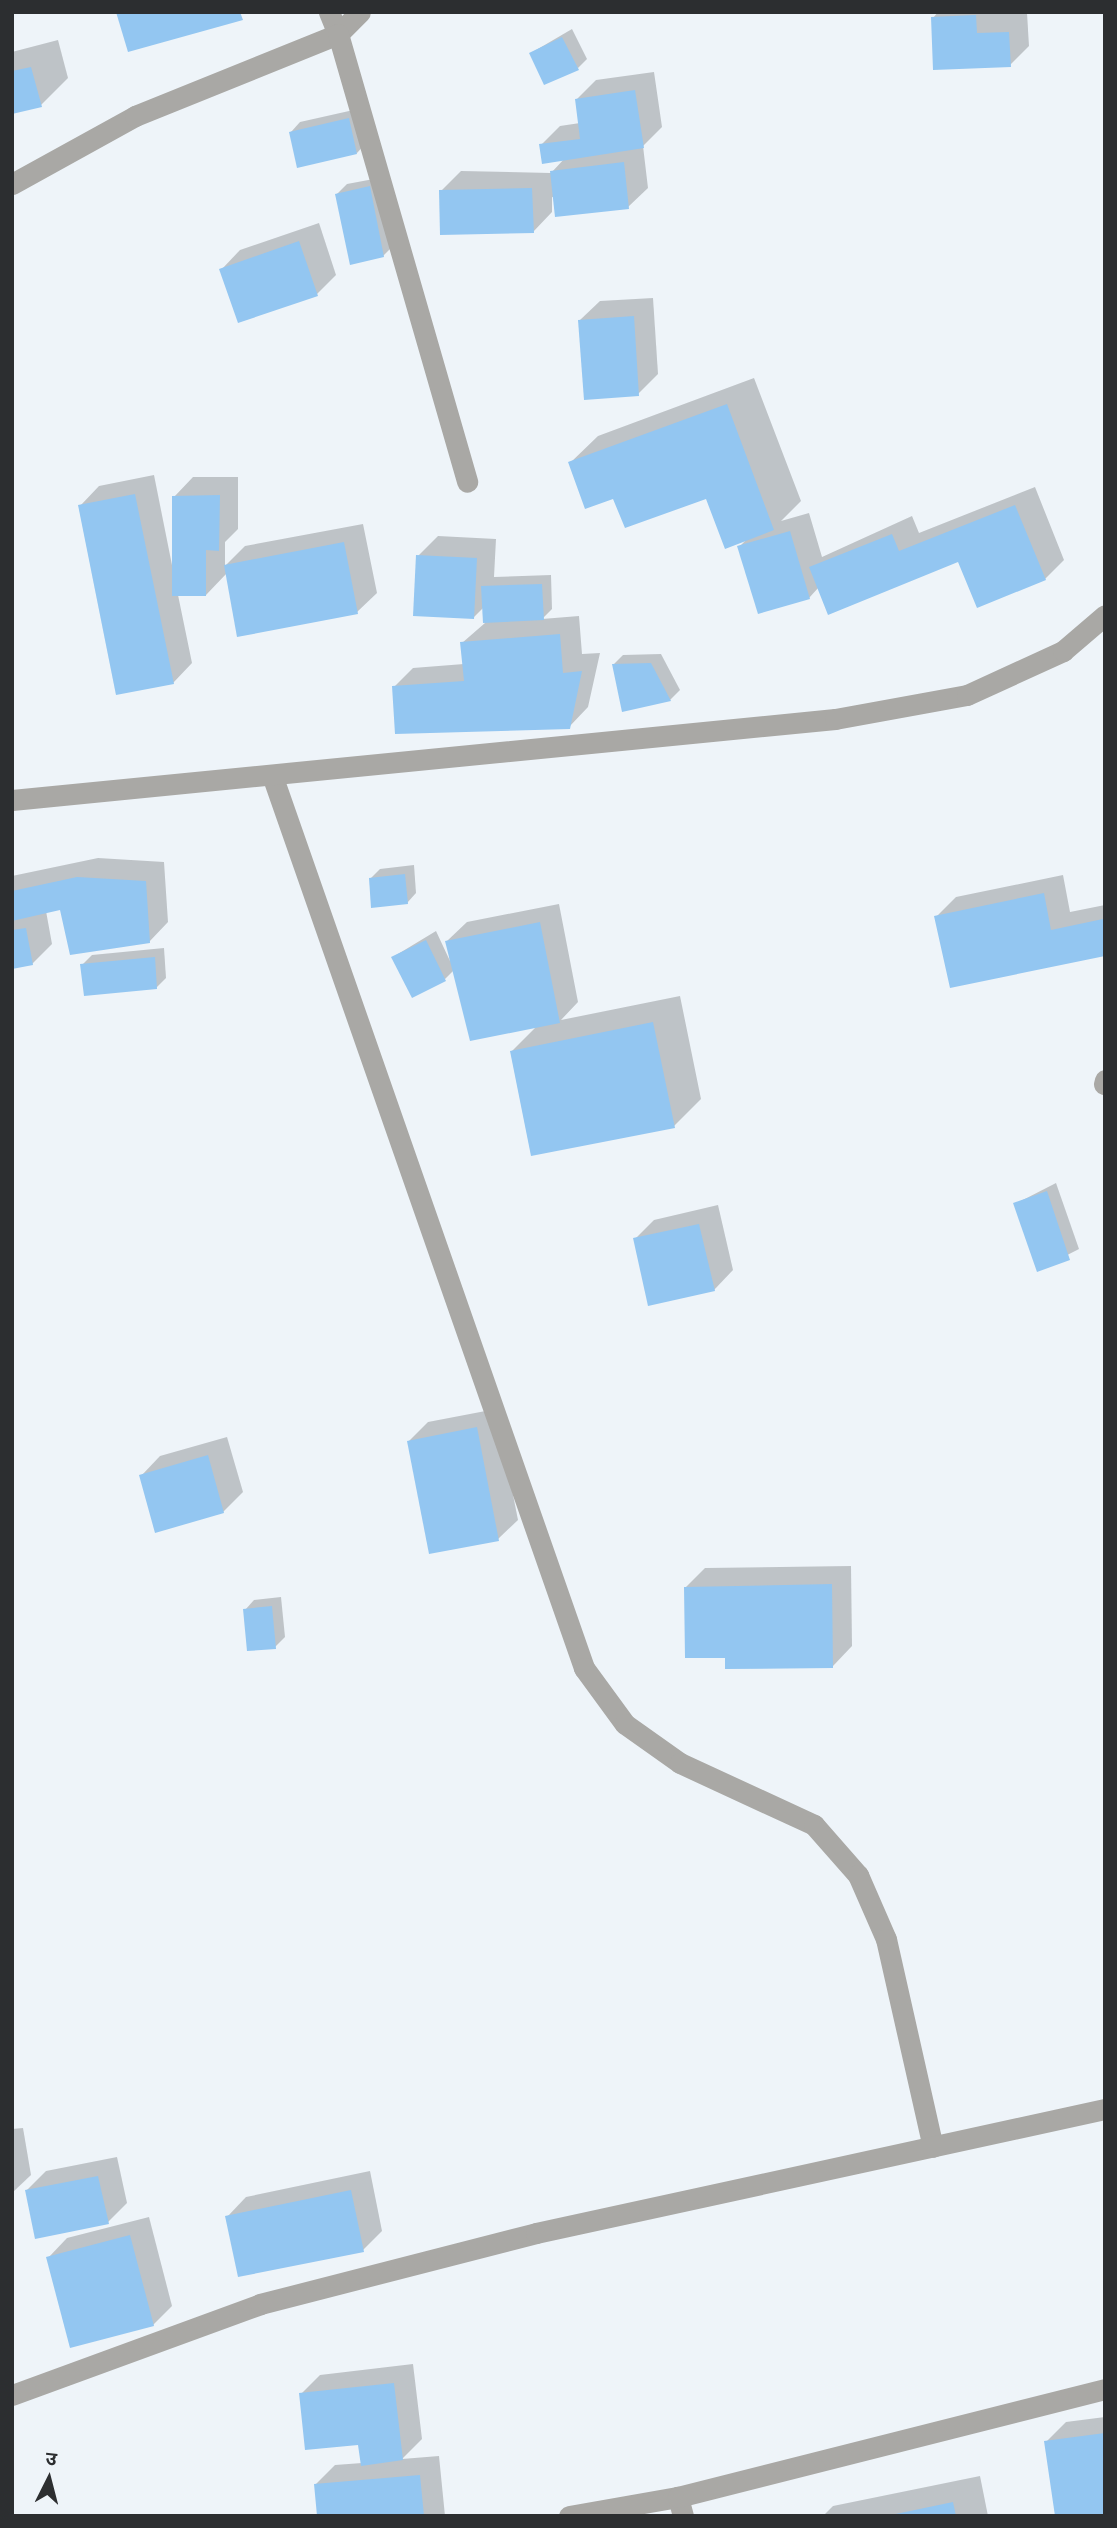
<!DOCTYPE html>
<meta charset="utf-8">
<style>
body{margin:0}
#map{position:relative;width:1117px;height:2528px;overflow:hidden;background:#eef4f9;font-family:"PT Sans","Noto Sans Devanagari",sans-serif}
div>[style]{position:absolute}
.shadow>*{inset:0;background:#0003}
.building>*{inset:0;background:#93c6f1}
.minor>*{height:21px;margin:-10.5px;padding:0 10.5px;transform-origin:10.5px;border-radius:10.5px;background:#a9a8a5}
span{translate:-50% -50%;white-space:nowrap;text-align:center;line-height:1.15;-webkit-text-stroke:5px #eef4f9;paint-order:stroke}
.frame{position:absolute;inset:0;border:14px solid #2c2e30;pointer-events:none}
.north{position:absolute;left:14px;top:2444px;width:70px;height:70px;-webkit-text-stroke:5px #eef4f9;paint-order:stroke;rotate:6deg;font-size:19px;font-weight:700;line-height:28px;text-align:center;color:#2c2e30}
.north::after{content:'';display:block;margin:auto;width:24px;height:32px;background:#2c2e30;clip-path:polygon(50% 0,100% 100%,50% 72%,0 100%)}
</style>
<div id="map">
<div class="shadow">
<i style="clip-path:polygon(938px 12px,1027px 13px,1029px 46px,1010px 65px,933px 18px)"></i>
<i style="clip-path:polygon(572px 29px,587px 59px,578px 68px,531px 53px)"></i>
<i style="clip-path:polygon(58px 40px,68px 78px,41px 105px,12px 112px,12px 52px)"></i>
<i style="clip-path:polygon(654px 72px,662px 127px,643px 146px,648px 188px,628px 207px,552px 197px,552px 212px,533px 232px,441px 191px,461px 171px,551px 173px,565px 158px,541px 145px,560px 126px,580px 123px,576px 100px,596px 80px)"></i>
<i style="clip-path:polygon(358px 109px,366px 143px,357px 153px,291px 132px,300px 122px)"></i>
<i style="clip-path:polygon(379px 178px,393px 246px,383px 256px,337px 194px,347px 184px)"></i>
<i style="clip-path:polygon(319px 223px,336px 275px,317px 294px,221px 270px,240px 250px)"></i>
<i style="clip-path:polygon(653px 298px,658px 374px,638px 394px,580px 320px,600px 301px)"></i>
<i style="clip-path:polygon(754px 378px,801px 501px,781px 521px,809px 513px,822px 557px,912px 516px,919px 533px,1035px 487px,1064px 560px,1045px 579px,959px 560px,819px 587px,809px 598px,739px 547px,748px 538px,708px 496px,614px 497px,570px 463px,598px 436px)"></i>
<i style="clip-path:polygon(154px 475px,172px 565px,174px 497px,193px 477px,238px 477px,238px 529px,225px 542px,225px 566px,245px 546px,363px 524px,377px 593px,357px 612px,227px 573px,206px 595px,178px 595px,192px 663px,173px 683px,80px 506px,99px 486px)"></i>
<i style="clip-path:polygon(438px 536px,496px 539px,494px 577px,551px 575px,552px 609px,542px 619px,579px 616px,582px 654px,600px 653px,588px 707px,569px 727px,394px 687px,413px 668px,464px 664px,462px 643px,485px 623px,484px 607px,474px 617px,418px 556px)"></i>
<i style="clip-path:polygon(661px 654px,680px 690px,670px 700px,623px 710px,613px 665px,623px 655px)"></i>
<i style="clip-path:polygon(98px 858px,164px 862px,168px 922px,149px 942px,61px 908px,46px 911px,52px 944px,32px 964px,12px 967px,12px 876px)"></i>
<i style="clip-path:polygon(414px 865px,416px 893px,407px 903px,371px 878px,380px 869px)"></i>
<i style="clip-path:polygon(1063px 875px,1070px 912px,1105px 905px,1105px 954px,936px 917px,956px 897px)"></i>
<i style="clip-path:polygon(559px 904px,578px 1002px,561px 1020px,680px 996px,701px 1099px,674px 1126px,512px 1051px,537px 1026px,454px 970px,445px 979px,393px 957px,436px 931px,450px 961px,447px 941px,467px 922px)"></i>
<i style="clip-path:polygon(164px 948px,166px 978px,156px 988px,82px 965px,92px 955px)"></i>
<i style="clip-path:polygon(1056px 1183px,1079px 1249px,1038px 1270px,1015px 1204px)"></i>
<i style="clip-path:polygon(718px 1205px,733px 1270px,714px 1290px,635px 1239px,654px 1220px)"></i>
<i style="clip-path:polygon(496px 1409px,518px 1520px,498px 1539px,409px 1441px,428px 1422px)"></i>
<i style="clip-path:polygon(227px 1437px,243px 1492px,223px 1512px,141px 1476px,160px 1456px)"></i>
<i style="clip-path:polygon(851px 1566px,852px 1646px,833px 1666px,727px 1656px,686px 1587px,705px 1568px)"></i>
<i style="clip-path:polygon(281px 1597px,285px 1637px,275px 1647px,245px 1610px,254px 1600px)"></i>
<i style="clip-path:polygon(23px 2128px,31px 2175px,12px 2193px,12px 2129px)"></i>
<i style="clip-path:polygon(117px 2157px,127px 2203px,108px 2222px,27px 2190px,46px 2171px)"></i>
<i style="clip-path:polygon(370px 2171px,382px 2231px,363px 2250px,227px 2217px,246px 2197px)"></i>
<i style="clip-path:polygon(149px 2217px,172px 2306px,153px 2325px,48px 2258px,67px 2238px)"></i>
<i style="clip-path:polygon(413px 2364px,422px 2439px,402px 2459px,439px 2456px,445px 2516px,319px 2516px,316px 2484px,335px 2465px,362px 2463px,360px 2443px,301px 2394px,320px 2375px)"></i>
<i style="clip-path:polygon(1105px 2417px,1105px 2513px,1056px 2516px,1046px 2442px,1066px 2422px)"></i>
<i style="clip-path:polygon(980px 2476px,988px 2516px,823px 2516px,833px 2506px)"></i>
</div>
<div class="building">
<i style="clip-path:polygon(116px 12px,240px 12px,243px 20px,128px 52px)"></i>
<i style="clip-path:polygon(976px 15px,977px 33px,1009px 32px,1011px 67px,933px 70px,931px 17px)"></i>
<i style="clip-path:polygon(562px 37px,579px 70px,544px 85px,529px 53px)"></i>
<i style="clip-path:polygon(31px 67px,42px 107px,12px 114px,12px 71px)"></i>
<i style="clip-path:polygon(635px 90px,644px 148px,542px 164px,539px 144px,580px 139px,575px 99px)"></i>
<i style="clip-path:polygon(349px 118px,357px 154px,297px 168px,289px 132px)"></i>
<i style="clip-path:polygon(624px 162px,629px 209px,555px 217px,550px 171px)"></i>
<i style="clip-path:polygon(370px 186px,384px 257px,350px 265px,335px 194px)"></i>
<i style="clip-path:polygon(532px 188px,534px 233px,440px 235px,439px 190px)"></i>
<i style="clip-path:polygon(299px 241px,318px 296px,238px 323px,219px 269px)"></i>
<i style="clip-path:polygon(634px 316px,639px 396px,584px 400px,578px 320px)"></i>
<i style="clip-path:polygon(727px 404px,774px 530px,725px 549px,706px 499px,625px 528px,613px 499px,585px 509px,568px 462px)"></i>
<i style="clip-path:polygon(135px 494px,174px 684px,116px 695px,78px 505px)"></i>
<i style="clip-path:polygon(220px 495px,219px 551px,206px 550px,206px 596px,172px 596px,172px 496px)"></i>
<i style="clip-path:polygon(1015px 505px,1046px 580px,977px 608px,958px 562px,828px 615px,809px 567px,892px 534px,899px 551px)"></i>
<i style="clip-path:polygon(790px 531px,810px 599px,758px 614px,737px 546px)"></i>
<i style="clip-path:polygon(344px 542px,358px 614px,237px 637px,224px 565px)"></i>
<i style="clip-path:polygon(416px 555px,477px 558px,474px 619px,413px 616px)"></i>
<i style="clip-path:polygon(542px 584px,544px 620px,483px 623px,481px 586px)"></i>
<i style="clip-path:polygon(560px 634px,563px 673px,582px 671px,570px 729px,395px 734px,392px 686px,464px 681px,460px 642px)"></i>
<i style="clip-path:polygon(651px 663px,671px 701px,622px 712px,612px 664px)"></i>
<i style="clip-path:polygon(405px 874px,408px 904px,371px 908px,369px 878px)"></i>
<i style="clip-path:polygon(77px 877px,146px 881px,150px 943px,70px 955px,60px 910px,12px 921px,12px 891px)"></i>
<i style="clip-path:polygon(1044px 893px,1051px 930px,1103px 919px,1105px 956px,950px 988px,934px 916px)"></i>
<i style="clip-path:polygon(540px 922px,560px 1023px,470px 1041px,445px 941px)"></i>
<i style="clip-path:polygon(26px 928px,33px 965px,12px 969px,12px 930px)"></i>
<i style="clip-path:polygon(426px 940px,446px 981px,412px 998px,391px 957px)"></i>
<i style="clip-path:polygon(155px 957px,157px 989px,84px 996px,80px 964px)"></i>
<i style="clip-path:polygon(653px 1022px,675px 1128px,531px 1156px,510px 1051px)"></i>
<i style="clip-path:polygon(1047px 1191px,1070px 1260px,1037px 1272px,1013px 1203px)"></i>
<i style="clip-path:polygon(699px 1224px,715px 1291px,648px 1306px,633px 1238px)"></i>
<i style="clip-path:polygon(477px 1427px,499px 1541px,429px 1554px,407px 1441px)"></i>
<i style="clip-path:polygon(208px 1455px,224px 1513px,155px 1533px,139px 1475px)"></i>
<i style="clip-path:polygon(832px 1584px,833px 1668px,725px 1669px,725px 1658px,685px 1658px,684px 1587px)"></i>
<i style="clip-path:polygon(272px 1606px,276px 1649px,247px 1651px,243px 1609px)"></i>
<i style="clip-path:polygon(98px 2176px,109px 2224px,35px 2239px,25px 2190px)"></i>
<i style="clip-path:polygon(351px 2190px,364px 2252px,238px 2277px,225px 2216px)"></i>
<i style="clip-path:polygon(130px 2235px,154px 2326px,70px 2348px,46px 2257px)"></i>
<i style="clip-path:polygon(394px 2383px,403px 2460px,361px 2466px,358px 2445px,305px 2450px,299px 2393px)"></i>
<i style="clip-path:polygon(1105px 2433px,1105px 2515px,1055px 2516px,1044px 2441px)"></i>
<i style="clip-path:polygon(420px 2475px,424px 2516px,317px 2516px,314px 2484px)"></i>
<i style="clip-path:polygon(953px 2502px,956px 2516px,891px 2516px,891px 2515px)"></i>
</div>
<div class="minor">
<i style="left:329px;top:12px;width:24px;rotate:68deg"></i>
<i style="left:338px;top:34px;width:31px;rotate:-45deg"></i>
<i style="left:12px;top:184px;width:141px;rotate:-28.9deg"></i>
<i style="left:135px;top:116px;width:219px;rotate:-22deg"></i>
<i style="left:338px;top:34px;width:466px;rotate:73.9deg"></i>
<i style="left:272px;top:775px;width:946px;rotate:70.74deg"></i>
<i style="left:584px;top:1668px;width:69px;rotate:53.8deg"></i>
<i style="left:625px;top:1724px;width:67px;rotate:35.3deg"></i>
<i style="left:680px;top:1763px;width:148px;rotate:24.8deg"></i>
<i style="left:814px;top:1825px;width:67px;rotate:48.7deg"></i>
<i style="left:858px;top:1875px;width:70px;rotate:66.4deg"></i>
<i style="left:886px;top:1939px;width:213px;rotate:77.3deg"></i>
<i style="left:12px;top:800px;width:827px;rotate:-5.62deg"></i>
<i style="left:835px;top:719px;width:134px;rotate:-10.3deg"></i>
<i style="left:967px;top:695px;width:106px;rotate:-24.6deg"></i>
<i style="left:1063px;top:651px;width:55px;rotate:-40.6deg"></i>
<i style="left:1104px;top:1084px;width:4px;rotate:-76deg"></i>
<i style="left:12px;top:2395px;width:264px;rotate:-20.1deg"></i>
<i style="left:260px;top:2304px;width:285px;rotate:-14.4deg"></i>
<i style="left:536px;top:2233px;width:582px;rotate:-12.29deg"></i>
<i style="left:569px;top:2516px;width:111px;rotate:-9.9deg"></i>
<i style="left:683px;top:2516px;width:20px;rotate:-105deg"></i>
<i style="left:678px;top:2497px;width:440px;rotate:-14.2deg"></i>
</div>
<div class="frame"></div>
<div class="north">उ</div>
</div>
